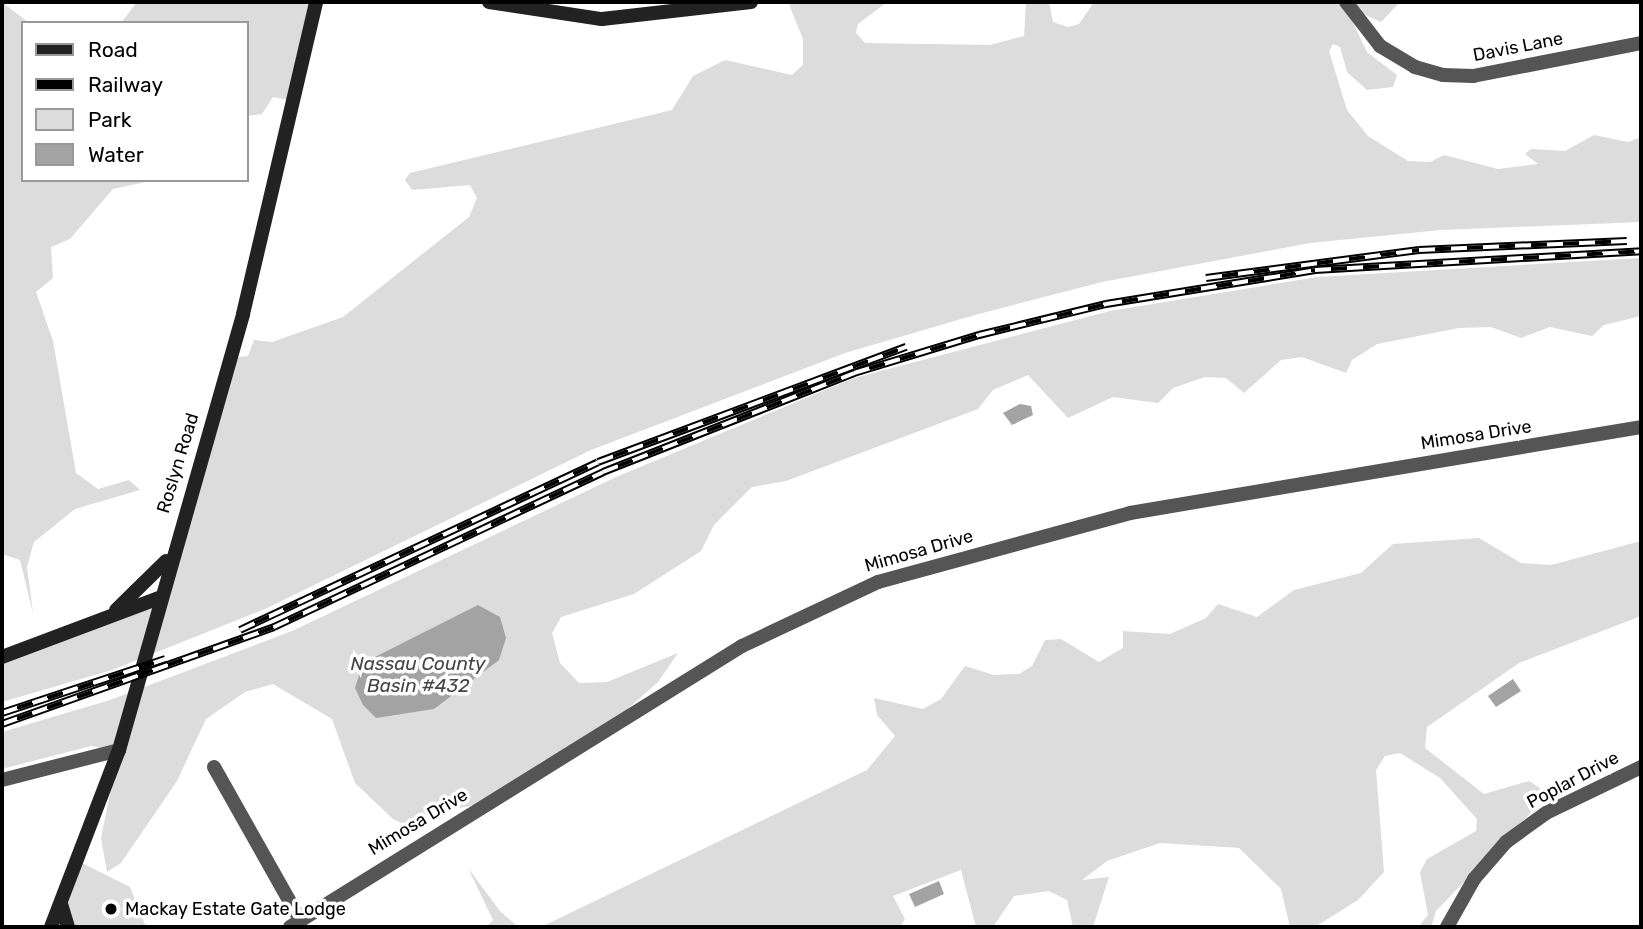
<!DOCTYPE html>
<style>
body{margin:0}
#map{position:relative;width:1643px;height:929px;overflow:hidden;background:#fff;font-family:Rubik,sans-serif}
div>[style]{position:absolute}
.green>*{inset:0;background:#dcdcdc}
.water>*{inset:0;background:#a3a3a3}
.street>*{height:14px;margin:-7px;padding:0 7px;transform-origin:7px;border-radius:7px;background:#555}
.secondary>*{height:14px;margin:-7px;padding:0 7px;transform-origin:7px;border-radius:7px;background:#222}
.rail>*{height:8px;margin-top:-4px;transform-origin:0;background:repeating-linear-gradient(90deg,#fff 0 16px,#000 0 32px);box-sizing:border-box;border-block:2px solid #000}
.dots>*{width:19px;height:19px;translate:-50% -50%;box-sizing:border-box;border:4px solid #fff;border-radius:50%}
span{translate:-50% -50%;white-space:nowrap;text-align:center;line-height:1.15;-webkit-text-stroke:7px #fff;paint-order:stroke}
.street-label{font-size:18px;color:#000}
.poi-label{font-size:18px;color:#000}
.left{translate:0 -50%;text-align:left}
.water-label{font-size:19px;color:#444;font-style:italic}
.frame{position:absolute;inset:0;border:4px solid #000;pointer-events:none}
.legend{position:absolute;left:21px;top:21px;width:228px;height:161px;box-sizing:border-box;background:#fff;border:2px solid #999;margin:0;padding:9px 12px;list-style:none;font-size:21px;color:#000}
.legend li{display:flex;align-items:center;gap:14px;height:35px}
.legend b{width:35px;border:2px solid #999}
</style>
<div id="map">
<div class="green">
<i style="clip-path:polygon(2px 2px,29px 23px,23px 23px,23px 180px,155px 180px,113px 189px,70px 239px,51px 247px,53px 278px,36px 292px,53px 341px,76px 473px,98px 489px,129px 480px,140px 490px,75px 509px,34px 542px,27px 567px,33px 613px,20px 560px,2px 554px)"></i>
<i style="clip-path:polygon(137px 2px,316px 2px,294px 101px,273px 97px,262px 114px,247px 116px,247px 23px,121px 23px)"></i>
<i style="clip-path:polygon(788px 2px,887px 2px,858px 24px,856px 33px,865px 43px,990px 45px,1024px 36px,1026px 2px,1049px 2px,1053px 22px,1068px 27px,1079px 24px,1094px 2px,1400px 2px,1381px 22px,1345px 6px,1367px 52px,1397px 75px,1393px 87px,1367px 90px,1347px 72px,1340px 47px,1333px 44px,1329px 51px,1347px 110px,1368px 136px,1408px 161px,1430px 162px,1444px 155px,1498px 169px,1538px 164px,1525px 154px,1531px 149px,1565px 151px,1594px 135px,1628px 142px,1641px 137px,1641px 222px,1441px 230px,1310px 243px,1102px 282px,975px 315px,845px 353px,591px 450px,265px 609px,112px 670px,2px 702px,2px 657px,159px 598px,230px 358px,248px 356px,254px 340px,272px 342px,343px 317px,469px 217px,477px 198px,470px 185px,412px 190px,405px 180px,410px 173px,672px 110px,693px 76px,725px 60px,792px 75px,803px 65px,803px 39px)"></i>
<i style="clip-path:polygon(1641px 258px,1641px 316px,1604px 325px,1592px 336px,1550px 327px,1521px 338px,1491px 327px,1459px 328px,1377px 344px,1352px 360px,1346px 373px,1302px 357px,1281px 360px,1244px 393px,1226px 378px,1205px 377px,1173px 388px,1158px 403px,1113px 397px,1068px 418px,1028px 375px,993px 390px,978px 409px,786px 481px,752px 487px,714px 525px,701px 551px,634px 594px,561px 617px,552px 633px,560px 663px,579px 683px,607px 682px,678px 653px,658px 682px,599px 734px,541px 762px,490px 802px,423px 815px,405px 825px,393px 819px,355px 783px,332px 719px,273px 684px,245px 692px,206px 719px,177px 781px,121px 863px,107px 872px,101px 838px,119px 750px,91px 746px,2px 769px,2px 732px,110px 700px,292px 631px,616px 477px,854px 378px,1110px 311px,1317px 277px)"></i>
<i style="clip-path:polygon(1479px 538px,1521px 563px,1551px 565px,1641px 541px,1641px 616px,1519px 663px,1427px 727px,1425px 748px,1484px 794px,1529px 781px,1543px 790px,1529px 815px,1436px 911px,1431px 927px,1418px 927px,1428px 915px,1420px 872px,1427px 859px,1476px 831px,1477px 819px,1440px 778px,1400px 753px,1385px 756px,1376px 770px,1384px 872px,1358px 900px,1315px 927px,1290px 927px,1281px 889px,1239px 848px,1160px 843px,1107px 861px,1082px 880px,1109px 877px,1093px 927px,1073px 927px,1067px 900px,1049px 891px,1014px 896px,993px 927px,976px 927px,961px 870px,893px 896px,905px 919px,900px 927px,541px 927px,867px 770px,895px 736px,877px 715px,874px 698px,923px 709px,941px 699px,965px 666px,994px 675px,1019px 674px,1032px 666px,1045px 640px,1061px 639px,1099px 662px,1123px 648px,1123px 631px,1170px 634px,1206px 618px,1218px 604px,1257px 617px,1294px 590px,1361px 573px,1393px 544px)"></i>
<i style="clip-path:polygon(78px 861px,130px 887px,146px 927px,68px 927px,64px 916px)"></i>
<i style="clip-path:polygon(468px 868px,500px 911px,518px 927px,486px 927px,493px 920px)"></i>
</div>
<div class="water">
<i style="clip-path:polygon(1020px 404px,1031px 406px,1033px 415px,1012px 425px,1003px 413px)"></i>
<i style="clip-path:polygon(478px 605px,500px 617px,506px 638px,499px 660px,434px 709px,376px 718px,363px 705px,355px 688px,363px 663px)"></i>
<i style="clip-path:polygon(1513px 679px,1521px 691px,1496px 707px,1488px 696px)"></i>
<i style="clip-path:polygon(939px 881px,944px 894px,915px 907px,909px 894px)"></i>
</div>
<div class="street">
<i style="left:1346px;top:2px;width:56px;rotate:52.3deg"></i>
<i style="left:1380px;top:46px;width:41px;rotate:31deg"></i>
<i style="left:1415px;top:67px;width:29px;rotate:16deg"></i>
<i style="left:1443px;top:75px;width:30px;rotate:2deg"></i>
<i style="left:1473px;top:76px;width:171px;rotate:-11.1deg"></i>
<i style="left:214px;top:767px;width:173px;rotate:60.6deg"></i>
<i style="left:2px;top:780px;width:121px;rotate:-14.4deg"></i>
<i style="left:290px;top:927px;width:532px;rotate:-31.87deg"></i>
<i style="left:742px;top:646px;width:150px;rotate:-25.2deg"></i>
<i style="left:878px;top:582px;width:261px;rotate:-15.3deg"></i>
<i style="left:1130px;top:513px;width:518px;rotate:-9.55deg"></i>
<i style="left:1447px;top:927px;width:55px;rotate:-60.6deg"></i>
<i style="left:1474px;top:879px;width:49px;rotate:-49.1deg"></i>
<i style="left:1506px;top:842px;width:49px;rotate:-35.9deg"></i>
<i style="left:1546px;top:813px;width:106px;rotate:-25.8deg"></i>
</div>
<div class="secondary">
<i style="left:489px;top:2px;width:114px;rotate:8.6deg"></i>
<i style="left:602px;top:19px;width:150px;rotate:-6.5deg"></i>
<i style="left:116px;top:610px;width:70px;rotate:-44.4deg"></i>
<i style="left:2px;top:657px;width:168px;rotate:-20.6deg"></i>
<i style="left:61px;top:904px;width:24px;rotate:73deg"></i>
<i style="left:51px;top:927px;width:190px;rotate:-69deg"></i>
<i style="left:119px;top:750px;width:453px;rotate:-74.1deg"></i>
<i style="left:243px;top:314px;width:320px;rotate:-76.8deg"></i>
</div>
<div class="rail">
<i style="left:1206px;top:278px;width:215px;rotate:-7.5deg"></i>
<i style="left:1419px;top:250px;width:208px;rotate:-2.5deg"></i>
<i style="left:240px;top:630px;width:395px;rotate:-25.1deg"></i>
<i style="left:598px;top:462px;width:329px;rotate:-20.5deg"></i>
<i style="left:2px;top:713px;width:172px;rotate:-18.3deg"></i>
<i style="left:2px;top:724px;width:289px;rotate:-19.6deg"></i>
<i style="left:274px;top:627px;width:364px;rotate:-25.2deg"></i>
<i style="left:603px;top:472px;width:270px;rotate:-21.5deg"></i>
<i style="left:854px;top:373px;width:131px;rotate:-16.9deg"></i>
<i style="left:979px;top:335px;width:131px;rotate:-13.7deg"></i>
<i style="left:1106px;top:304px;width:212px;rotate:-9.2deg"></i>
<i style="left:1315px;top:270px;width:327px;rotate:-3.3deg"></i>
</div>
<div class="dots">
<i style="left:111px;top:909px;background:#000"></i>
</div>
<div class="street-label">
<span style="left:1518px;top:47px;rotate:-11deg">Davis Lane</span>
<span style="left:1476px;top:435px;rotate:-9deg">Mimosa Drive</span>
<span style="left:178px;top:463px;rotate:-73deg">Roslyn Road</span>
<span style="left:919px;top:551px;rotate:-16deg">Mimosa Drive</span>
<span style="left:1573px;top:780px;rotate:-28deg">Poplar Drive</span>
<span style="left:418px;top:822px;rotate:-31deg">Mimosa Drive</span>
</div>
<div class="poi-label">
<span class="left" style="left:125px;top:909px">Mackay Estate Gate Lodge</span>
</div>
<div class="water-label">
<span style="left:418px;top:675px">Nassau County<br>Basin #432</span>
</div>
<div class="frame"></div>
<ul class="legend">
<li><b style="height:9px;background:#222"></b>Road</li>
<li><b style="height:9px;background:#000"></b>Railway</li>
<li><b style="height:19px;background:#dcdcdc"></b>Park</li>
<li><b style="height:19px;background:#a3a3a3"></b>Water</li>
</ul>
</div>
